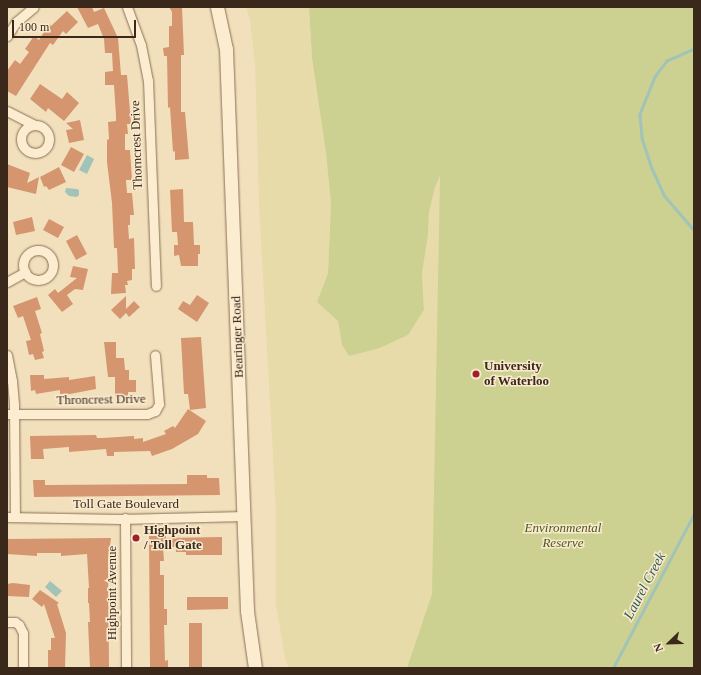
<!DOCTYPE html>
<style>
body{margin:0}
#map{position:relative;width:701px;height:675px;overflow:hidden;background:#f2e0bd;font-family:"Times New Roman",serif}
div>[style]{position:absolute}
.farmland>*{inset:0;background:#e8dbaa}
.green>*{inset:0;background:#ccd191}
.water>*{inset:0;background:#a1c3b8}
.stream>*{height:2.5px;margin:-1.25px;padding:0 1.25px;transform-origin:1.25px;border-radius:1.25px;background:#a1c3b8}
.building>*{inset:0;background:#d4956f}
.roads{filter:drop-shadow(0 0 1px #8c6f55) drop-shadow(0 0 1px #8c6f55)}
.street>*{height:9px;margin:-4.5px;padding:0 4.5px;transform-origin:4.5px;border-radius:4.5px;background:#fcedd1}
.street>.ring{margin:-4.5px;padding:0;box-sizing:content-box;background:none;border:9px solid #fcedd1;border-radius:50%}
.secondary>*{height:13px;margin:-6.5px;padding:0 6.5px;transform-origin:6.5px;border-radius:6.5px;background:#fcedd1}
.dots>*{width:11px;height:11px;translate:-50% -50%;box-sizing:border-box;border:2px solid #f9eace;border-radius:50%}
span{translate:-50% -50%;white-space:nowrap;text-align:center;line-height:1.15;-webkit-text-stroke:3px #f9eace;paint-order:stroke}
.street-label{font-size:13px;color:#3a281b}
.poi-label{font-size:13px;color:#3a281b;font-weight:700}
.left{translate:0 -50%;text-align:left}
.park-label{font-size:13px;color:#4c581f;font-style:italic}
.water-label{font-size:14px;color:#285b55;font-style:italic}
.frame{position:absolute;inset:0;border:8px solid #3a281b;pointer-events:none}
.north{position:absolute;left:649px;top:623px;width:40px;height:40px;-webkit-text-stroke:3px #f9eace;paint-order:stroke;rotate:247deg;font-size:11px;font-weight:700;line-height:16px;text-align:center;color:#3a281b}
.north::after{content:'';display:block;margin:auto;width:14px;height:18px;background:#3a281b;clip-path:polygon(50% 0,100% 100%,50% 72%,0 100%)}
.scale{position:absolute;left:12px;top:20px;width:124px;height:18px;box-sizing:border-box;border:2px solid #3a281b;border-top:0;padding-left:5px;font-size:12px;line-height:14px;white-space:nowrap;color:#3a281b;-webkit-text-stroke:3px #f9eace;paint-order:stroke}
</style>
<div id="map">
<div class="farmland">
<i style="clip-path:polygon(246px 7px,309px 7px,312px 58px,326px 153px,331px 204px,328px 273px,317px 302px,338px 321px,342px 345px,380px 348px,408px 335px,424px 310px,422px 273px,428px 235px,429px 212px,435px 187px,450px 149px,510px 668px,289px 668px,285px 658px,276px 604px,276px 512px,259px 206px,255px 64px,250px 20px)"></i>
</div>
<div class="green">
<i style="clip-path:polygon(309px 7px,694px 7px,694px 668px,407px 668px,432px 594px,440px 176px,435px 187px,429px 212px,428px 235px,422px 273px,424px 310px,408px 335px,380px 348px,349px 356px,342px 345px,338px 321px,317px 302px,328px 273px,331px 204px,326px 153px,312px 58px)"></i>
</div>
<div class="water">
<i style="clip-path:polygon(87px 155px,94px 159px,87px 174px,79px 170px)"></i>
<i style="clip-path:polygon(66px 188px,77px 189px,79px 190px,79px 195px,77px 197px,69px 196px,65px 192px)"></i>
<i style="clip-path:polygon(50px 581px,62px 591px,56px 597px,45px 587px)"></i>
</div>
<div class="stream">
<i style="left:694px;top:49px;width:30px;rotate:156deg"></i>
<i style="left:667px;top:61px;width:20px;rotate:127deg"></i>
<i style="left:655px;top:77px;width:40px;rotate:112deg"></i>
<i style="left:640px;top:114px;width:24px;rotate:85deg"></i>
<i style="left:642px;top:138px;width:32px;rotate:72deg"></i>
<i style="left:652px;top:168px;width:30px;rotate:66deg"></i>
<i style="left:664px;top:195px;width:46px;rotate:49.4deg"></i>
<i style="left:613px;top:668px;width:174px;rotate:-62.3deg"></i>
</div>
<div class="building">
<i style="clip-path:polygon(77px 7px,92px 7px,94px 12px,104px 8px,118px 38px,121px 75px,127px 75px,131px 124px,127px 124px,128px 134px,125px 134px,125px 150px,130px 150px,132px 180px,126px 180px,127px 193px,132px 193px,134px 215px,130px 215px,130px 225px,128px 225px,129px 239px,134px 238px,135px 269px,132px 269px,132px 280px,127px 281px,128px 285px,125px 285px,126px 293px,111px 294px,112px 273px,118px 273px,117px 248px,114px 248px,112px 203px,107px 162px,107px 140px,109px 139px,108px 122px,116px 121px,116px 116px,114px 85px,105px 85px,105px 72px,113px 71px,112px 53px,105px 53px,104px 39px,98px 24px,88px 28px)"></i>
<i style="clip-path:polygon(169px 7px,182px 7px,184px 55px,181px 55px,181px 112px,185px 112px,189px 159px,175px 160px,175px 151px,173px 152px,170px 107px,168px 108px,167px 56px,164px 56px,163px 48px,169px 47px,169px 26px,172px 26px,172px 12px)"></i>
<i style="clip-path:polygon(67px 11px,78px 22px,66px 34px,63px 31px,53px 45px,50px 43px,16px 96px,7px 91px,7px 71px,15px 60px,20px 64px,29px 52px,25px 49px,34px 36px,39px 40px,49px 24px,51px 26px)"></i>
<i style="clip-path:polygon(40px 84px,62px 99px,67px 92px,79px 103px,64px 121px,48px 108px,46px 112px,30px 99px)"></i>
<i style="clip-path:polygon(80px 120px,84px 140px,69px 143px,66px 130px,73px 129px,66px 123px)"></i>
<i style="clip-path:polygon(71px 147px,84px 154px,74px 172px,61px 165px)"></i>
<i style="clip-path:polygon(7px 164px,30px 173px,27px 183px,39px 177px,36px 194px,7px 187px)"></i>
<i style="clip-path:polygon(59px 167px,66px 182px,49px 190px,46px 186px,44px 187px,40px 177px)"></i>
<i style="clip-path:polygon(183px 189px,184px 222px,193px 222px,194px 245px,200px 245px,200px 254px,198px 254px,198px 266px,181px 266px,179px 255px,174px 256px,174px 245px,178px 245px,177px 232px,172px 232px,170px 190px)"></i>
<i style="clip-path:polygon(32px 217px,35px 231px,16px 235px,13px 222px)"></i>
<i style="clip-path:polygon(49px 219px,64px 227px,58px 238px,43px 230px)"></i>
<i style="clip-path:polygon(77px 235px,87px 254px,76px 260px,66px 241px)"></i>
<i style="clip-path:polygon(73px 266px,88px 269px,83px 290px,75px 289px,67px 295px,73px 304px,62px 312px,48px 295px,55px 289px,58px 293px,77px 278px,70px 277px)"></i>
<i style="clip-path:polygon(197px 295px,209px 303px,197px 322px,178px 309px,183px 301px,190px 305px)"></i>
<i style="clip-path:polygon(126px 296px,126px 309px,134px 301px,140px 307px,129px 317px,126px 313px,120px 319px,111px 310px)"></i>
<i style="clip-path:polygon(37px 297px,41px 309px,35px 311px,42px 333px,40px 334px,44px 351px,42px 352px,44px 358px,35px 360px,33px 354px,29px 355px,26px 341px,31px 340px,23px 316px,18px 318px,13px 306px)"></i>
<i style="clip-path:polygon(201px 337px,206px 408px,190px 410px,188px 394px,184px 394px,181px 338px)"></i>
<i style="clip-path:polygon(104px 342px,116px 342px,116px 358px,124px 358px,125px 370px,129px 370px,129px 380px,136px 380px,136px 392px,128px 392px,128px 397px,115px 397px,115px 377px,108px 377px)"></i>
<i style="clip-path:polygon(30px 375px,44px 375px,44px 379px,69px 377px,69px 380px,95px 376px,96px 389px,70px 394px,60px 394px,60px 390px,36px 394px,35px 390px,31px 391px)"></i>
<i style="clip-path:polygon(188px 409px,206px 421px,198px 434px,172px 449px,152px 456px,150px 451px,114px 452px,114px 456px,107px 456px,106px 449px,69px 452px,69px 447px,43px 449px,44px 459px,31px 459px,30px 436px,96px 435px,97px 438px,102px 438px,134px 436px,134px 439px,143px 438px,143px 442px,166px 434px,164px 431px,173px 426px,175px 428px)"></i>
<i style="clip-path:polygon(187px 475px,207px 475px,207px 478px,219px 478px,220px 495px,34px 497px,33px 480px,45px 480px,45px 485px,187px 484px)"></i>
<i style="clip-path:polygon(149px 536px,166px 536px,166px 538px,222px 537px,222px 555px,186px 555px,186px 552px,176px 552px,176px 547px,163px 547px,164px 561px,160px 561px,160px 575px,164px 575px,164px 609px,167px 609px,167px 625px,164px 625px,165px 661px,168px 660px,168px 668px,150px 668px)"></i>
<i style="clip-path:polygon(111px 538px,108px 560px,109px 667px,90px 668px,88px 622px,90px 622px,89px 603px,88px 603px,88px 588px,89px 588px,87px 554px,61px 556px,61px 553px,37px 553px,37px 556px,7px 554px,7px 539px)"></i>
<i style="clip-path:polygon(13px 583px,30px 585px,29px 597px,7px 596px,7px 584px)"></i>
<i style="clip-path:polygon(40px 590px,59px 603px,57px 604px,66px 633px,65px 668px,48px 668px,48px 650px,51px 650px,51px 638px,55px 638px,44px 604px,42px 607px,32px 599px)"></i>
<i style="clip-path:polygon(187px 597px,228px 597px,228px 609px,187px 610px)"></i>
<i style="clip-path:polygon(189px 623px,202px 623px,202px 668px,189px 668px)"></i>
</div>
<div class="roads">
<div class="street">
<i style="left:127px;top:7px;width:40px;rotate:69.8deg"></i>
<i style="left:141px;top:45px;width:36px;rotate:79deg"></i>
<i style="left:148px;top:80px;width:206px;rotate:87.8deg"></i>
<i style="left:7px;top:36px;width:17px;rotate:-57deg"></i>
<i style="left:16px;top:22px;width:23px;rotate:-40deg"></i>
<i style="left:7px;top:111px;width:30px;rotate:27deg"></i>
<i class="ring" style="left:21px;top:125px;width:19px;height:19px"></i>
<i class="ring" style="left:23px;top:250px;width:21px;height:21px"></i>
<i style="left:7px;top:282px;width:21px;rotate:-29deg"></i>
<i style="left:7px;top:355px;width:26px;rotate:79deg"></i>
<i style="left:12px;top:381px;width:24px;rotate:85deg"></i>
<i style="left:14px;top:405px;width:112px;rotate:89.5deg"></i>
<i style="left:7px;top:414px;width:140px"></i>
<i style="left:147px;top:414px;width:9px;rotate:-21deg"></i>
<i style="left:155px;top:411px;width:8px;rotate:-60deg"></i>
<i style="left:159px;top:404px;width:49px;rotate:-94.7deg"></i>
<i style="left:7px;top:517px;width:114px;rotate:1deg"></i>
<i style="left:121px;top:519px;width:124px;rotate:-1.4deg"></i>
<i style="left:125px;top:518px;width:150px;rotate:89.6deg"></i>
<i style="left:7px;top:622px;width:8px"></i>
<i style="left:15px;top:622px;width:5px;rotate:37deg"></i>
<i style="left:19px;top:625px;width:9px;rotate:63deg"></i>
<i style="left:23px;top:633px;width:35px;rotate:90deg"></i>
</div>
<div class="secondary">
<i style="left:217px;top:7px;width:43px;rotate:77.9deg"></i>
<i style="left:226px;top:49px;width:562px;rotate:87.86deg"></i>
<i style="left:247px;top:611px;width:58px;rotate:82deg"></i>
</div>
</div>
<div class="dots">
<i style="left:476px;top:374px;background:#a11f26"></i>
<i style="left:136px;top:538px;background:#a11f26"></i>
</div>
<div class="street-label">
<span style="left:137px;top:145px;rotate:-92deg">Thorncrest Drive</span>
<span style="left:238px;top:337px;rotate:-92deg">Bearinger Road</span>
<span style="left:101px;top:400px;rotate:-1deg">Throncrest Drive</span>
<span style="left:126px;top:504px">Toll Gate Boulevard</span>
<span style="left:112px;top:593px;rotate:-90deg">Highpoint Avenue</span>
</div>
<div class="poi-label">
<span class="left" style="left:484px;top:374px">University<br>of Waterloo</span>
<span class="left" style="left:144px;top:538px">Highpoint<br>/ Toll Gate</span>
</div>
<div class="park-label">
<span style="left:563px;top:536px">Environmental<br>Reserve</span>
</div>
<div class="water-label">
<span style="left:645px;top:586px;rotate:-62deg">Laurel Creek</span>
</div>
<div class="frame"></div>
<div class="north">N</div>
<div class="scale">100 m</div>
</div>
